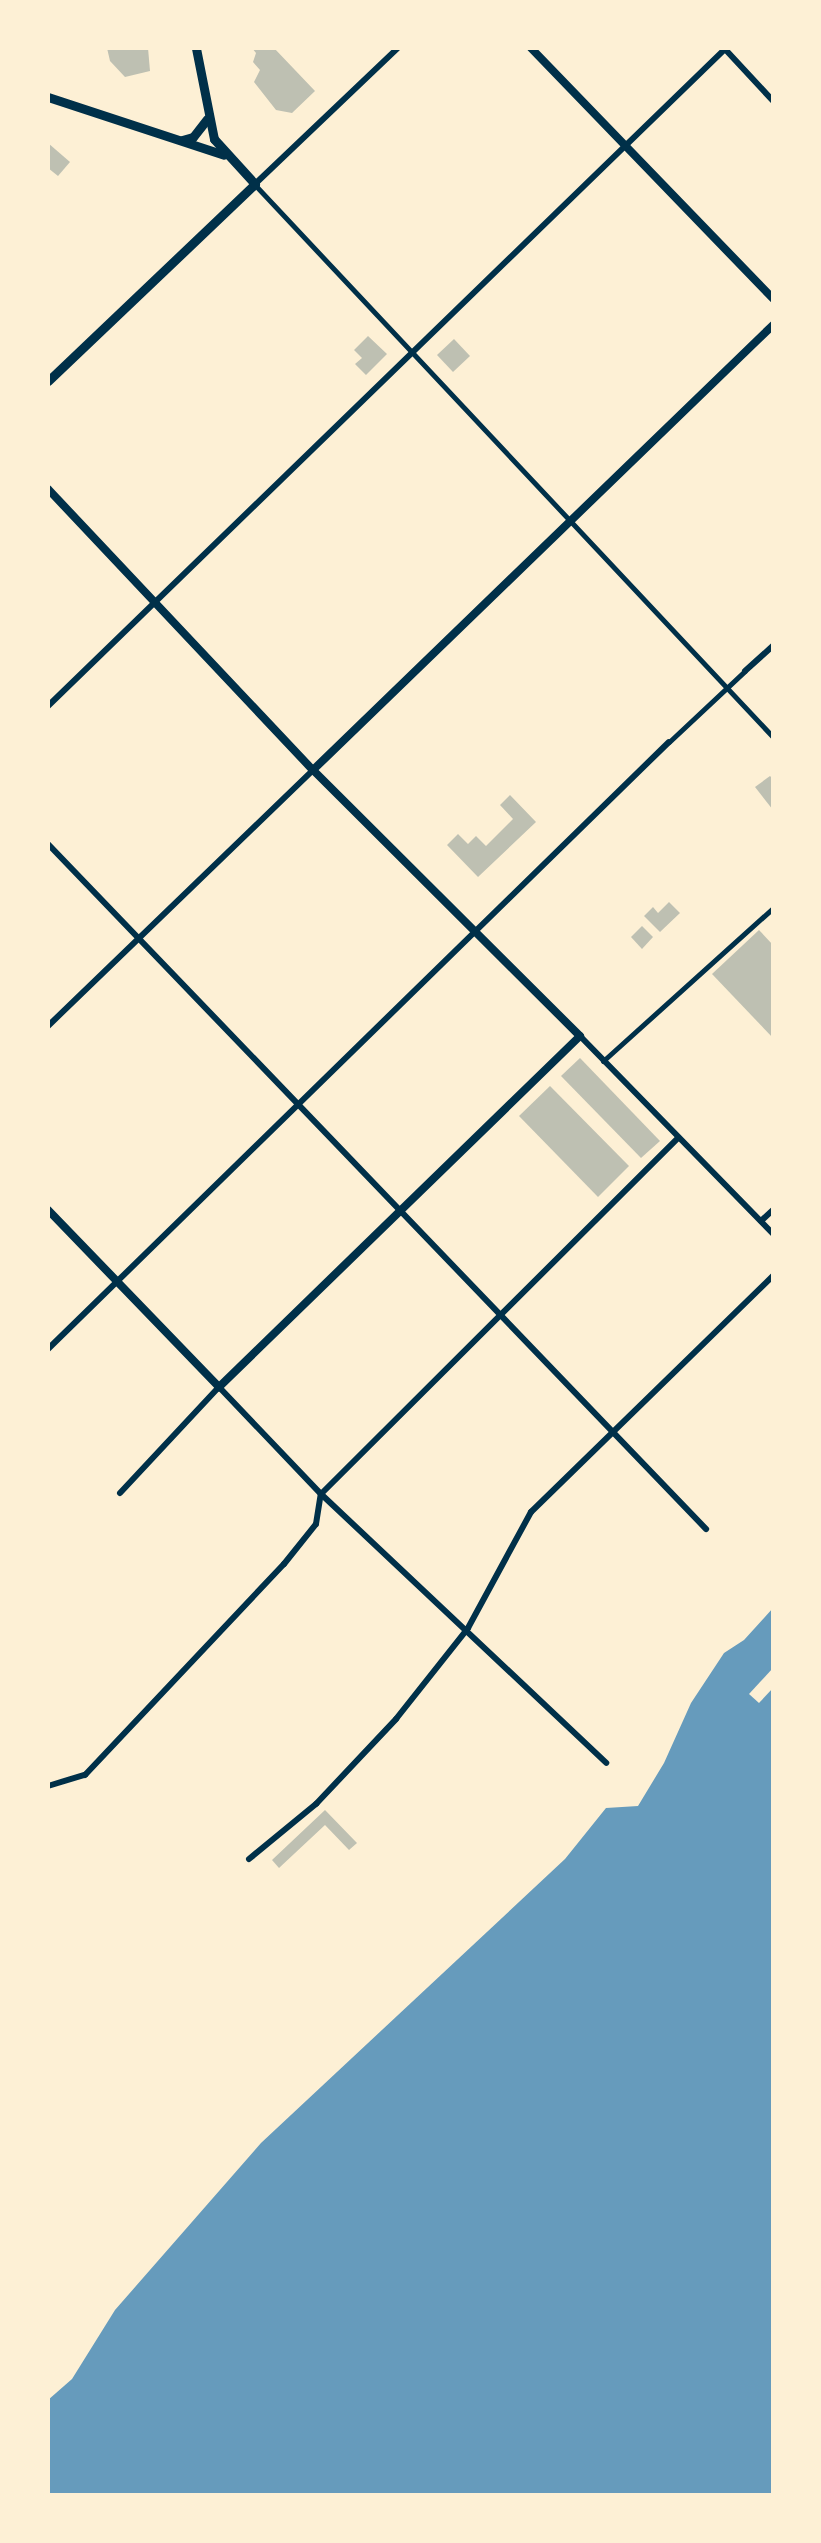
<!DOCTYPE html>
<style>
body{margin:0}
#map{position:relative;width:821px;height:2543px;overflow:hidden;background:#fdf0d5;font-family:"Source Serif 4",serif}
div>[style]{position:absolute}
.water>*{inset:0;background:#669bbc}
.pier>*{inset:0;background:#fdf0d5}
.building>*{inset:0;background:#bec0b2}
.pedestrian>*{height:5px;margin:-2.5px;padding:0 2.5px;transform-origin:2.5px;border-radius:2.5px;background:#003049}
.minor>*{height:6px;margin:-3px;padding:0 3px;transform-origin:3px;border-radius:3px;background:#003049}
.tertiary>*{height:8px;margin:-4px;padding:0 4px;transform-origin:4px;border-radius:4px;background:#003049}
.secondary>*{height:9px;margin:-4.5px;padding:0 4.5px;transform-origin:4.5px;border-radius:4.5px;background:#003049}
span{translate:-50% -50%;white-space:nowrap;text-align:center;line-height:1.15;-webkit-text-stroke:8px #fdf0d5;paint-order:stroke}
.frame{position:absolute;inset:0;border:50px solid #fdf0d5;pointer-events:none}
</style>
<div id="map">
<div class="water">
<i style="clip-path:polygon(773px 1608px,773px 2495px,48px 2495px,48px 2400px,72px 2379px,115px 2310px,261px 2143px,565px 1859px,606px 1808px,638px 1806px,664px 1763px,691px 1703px,724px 1653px,744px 1640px)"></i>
</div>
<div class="pier">
<i style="clip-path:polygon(773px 1668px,773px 1688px,759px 1703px,749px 1694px)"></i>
</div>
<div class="building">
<i style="clip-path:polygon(107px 48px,148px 48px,150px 71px,125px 77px,110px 61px)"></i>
<i style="clip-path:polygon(252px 48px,274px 48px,315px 91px,292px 113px,276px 110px,254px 82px,260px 70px,253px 62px,256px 53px)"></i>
<i style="clip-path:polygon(48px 143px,70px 162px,58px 176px,48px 168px)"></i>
<i style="clip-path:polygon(368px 336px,387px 354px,366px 375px,355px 364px,362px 358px,354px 350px)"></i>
<i style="clip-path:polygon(454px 339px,470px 356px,453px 372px,437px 355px)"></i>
<i style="clip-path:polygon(770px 776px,773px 779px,773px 810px,755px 787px)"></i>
<i style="clip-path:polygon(510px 795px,536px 822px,478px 877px,447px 845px,458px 834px,468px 844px,476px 836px,486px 846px,513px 819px,500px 805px)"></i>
<i style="clip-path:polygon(669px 902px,680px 913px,660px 932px,644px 916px,653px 907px,658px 913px)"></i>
<i style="clip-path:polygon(642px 926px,653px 937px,642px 949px,631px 937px)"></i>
<i style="clip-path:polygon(759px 930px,773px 945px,773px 1038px,712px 974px)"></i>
<i style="clip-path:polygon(580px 1058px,660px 1141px,641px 1158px,561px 1076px)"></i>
<i style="clip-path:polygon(550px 1086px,629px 1166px,598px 1197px,519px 1116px)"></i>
<i style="clip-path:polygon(325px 1810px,357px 1843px,349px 1850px,325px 1825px,279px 1868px,272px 1860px)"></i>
</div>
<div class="pedestrian">
<i style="left:255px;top:185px;width:757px;rotate:46.82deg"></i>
<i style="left:669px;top:742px;width:104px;rotate:-43.1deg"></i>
<i style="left:603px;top:1061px;width:229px;rotate:-42deg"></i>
</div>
<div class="minor">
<i style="left:724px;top:48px;width:72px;rotate:47.2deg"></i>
<i style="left:255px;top:184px;width:197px;rotate:-43.6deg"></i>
<i style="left:745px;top:671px;width:38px;rotate:-42deg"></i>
<i style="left:48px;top:706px;width:945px;rotate:-44.14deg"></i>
<i style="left:48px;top:844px;width:950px;rotate:46.15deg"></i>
<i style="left:48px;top:1026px;width:368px;rotate:-44deg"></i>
<i style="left:580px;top:1036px;width:277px;rotate:45.7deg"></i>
<i style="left:761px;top:1221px;width:16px;rotate:-43deg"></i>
<i style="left:48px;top:1349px;width:868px;rotate:-44.35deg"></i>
<i style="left:120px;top:1493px;width:145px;rotate:-47deg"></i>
<i style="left:219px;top:1387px;width:148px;rotate:46.4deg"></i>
<i style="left:321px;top:1494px;width:392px;rotate:43.3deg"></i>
<i style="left:48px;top:1786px;width:39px;rotate:-17deg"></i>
<i style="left:85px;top:1775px;width:290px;rotate:-46.7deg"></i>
<i style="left:284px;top:1564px;width:51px;rotate:-51.3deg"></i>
<i style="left:316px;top:1524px;width:30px;rotate:-81deg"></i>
<i style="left:321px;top:1494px;width:504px;rotate:-44.92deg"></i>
<i style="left:249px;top:1859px;width:87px;rotate:-39.4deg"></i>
<i style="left:316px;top:1804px;width:117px;rotate:-46.7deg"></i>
<i style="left:396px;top:1719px;width:116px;rotate:-51.6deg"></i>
<i style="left:468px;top:1628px;width:132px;rotate:-61.5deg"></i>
<i style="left:531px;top:1512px;width:338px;rotate:-44.3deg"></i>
</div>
<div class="tertiary">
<i style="left:531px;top:48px;width:349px;rotate:46deg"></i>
<i style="left:48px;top:489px;width:386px;rotate:46.7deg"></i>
<i style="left:313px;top:770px;width:377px;rotate:44.9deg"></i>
<i style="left:580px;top:1036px;width:504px;rotate:135.8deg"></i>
<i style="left:219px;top:1387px;width:246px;rotate:-134deg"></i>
<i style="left:313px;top:770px;width:640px;rotate:-44.05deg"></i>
</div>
<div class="secondary">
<i style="left:48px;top:97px;width:185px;rotate:18.2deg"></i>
<i style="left:182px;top:140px;width:11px;rotate:-15deg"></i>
<i style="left:193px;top:137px;width:23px;rotate:-52deg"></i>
<i style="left:48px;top:381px;width:286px;rotate:-43.6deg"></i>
<i style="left:255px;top:184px;width:61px;rotate:-132.3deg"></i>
<i style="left:214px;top:139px;width:93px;rotate:-101.2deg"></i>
</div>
<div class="frame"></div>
</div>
